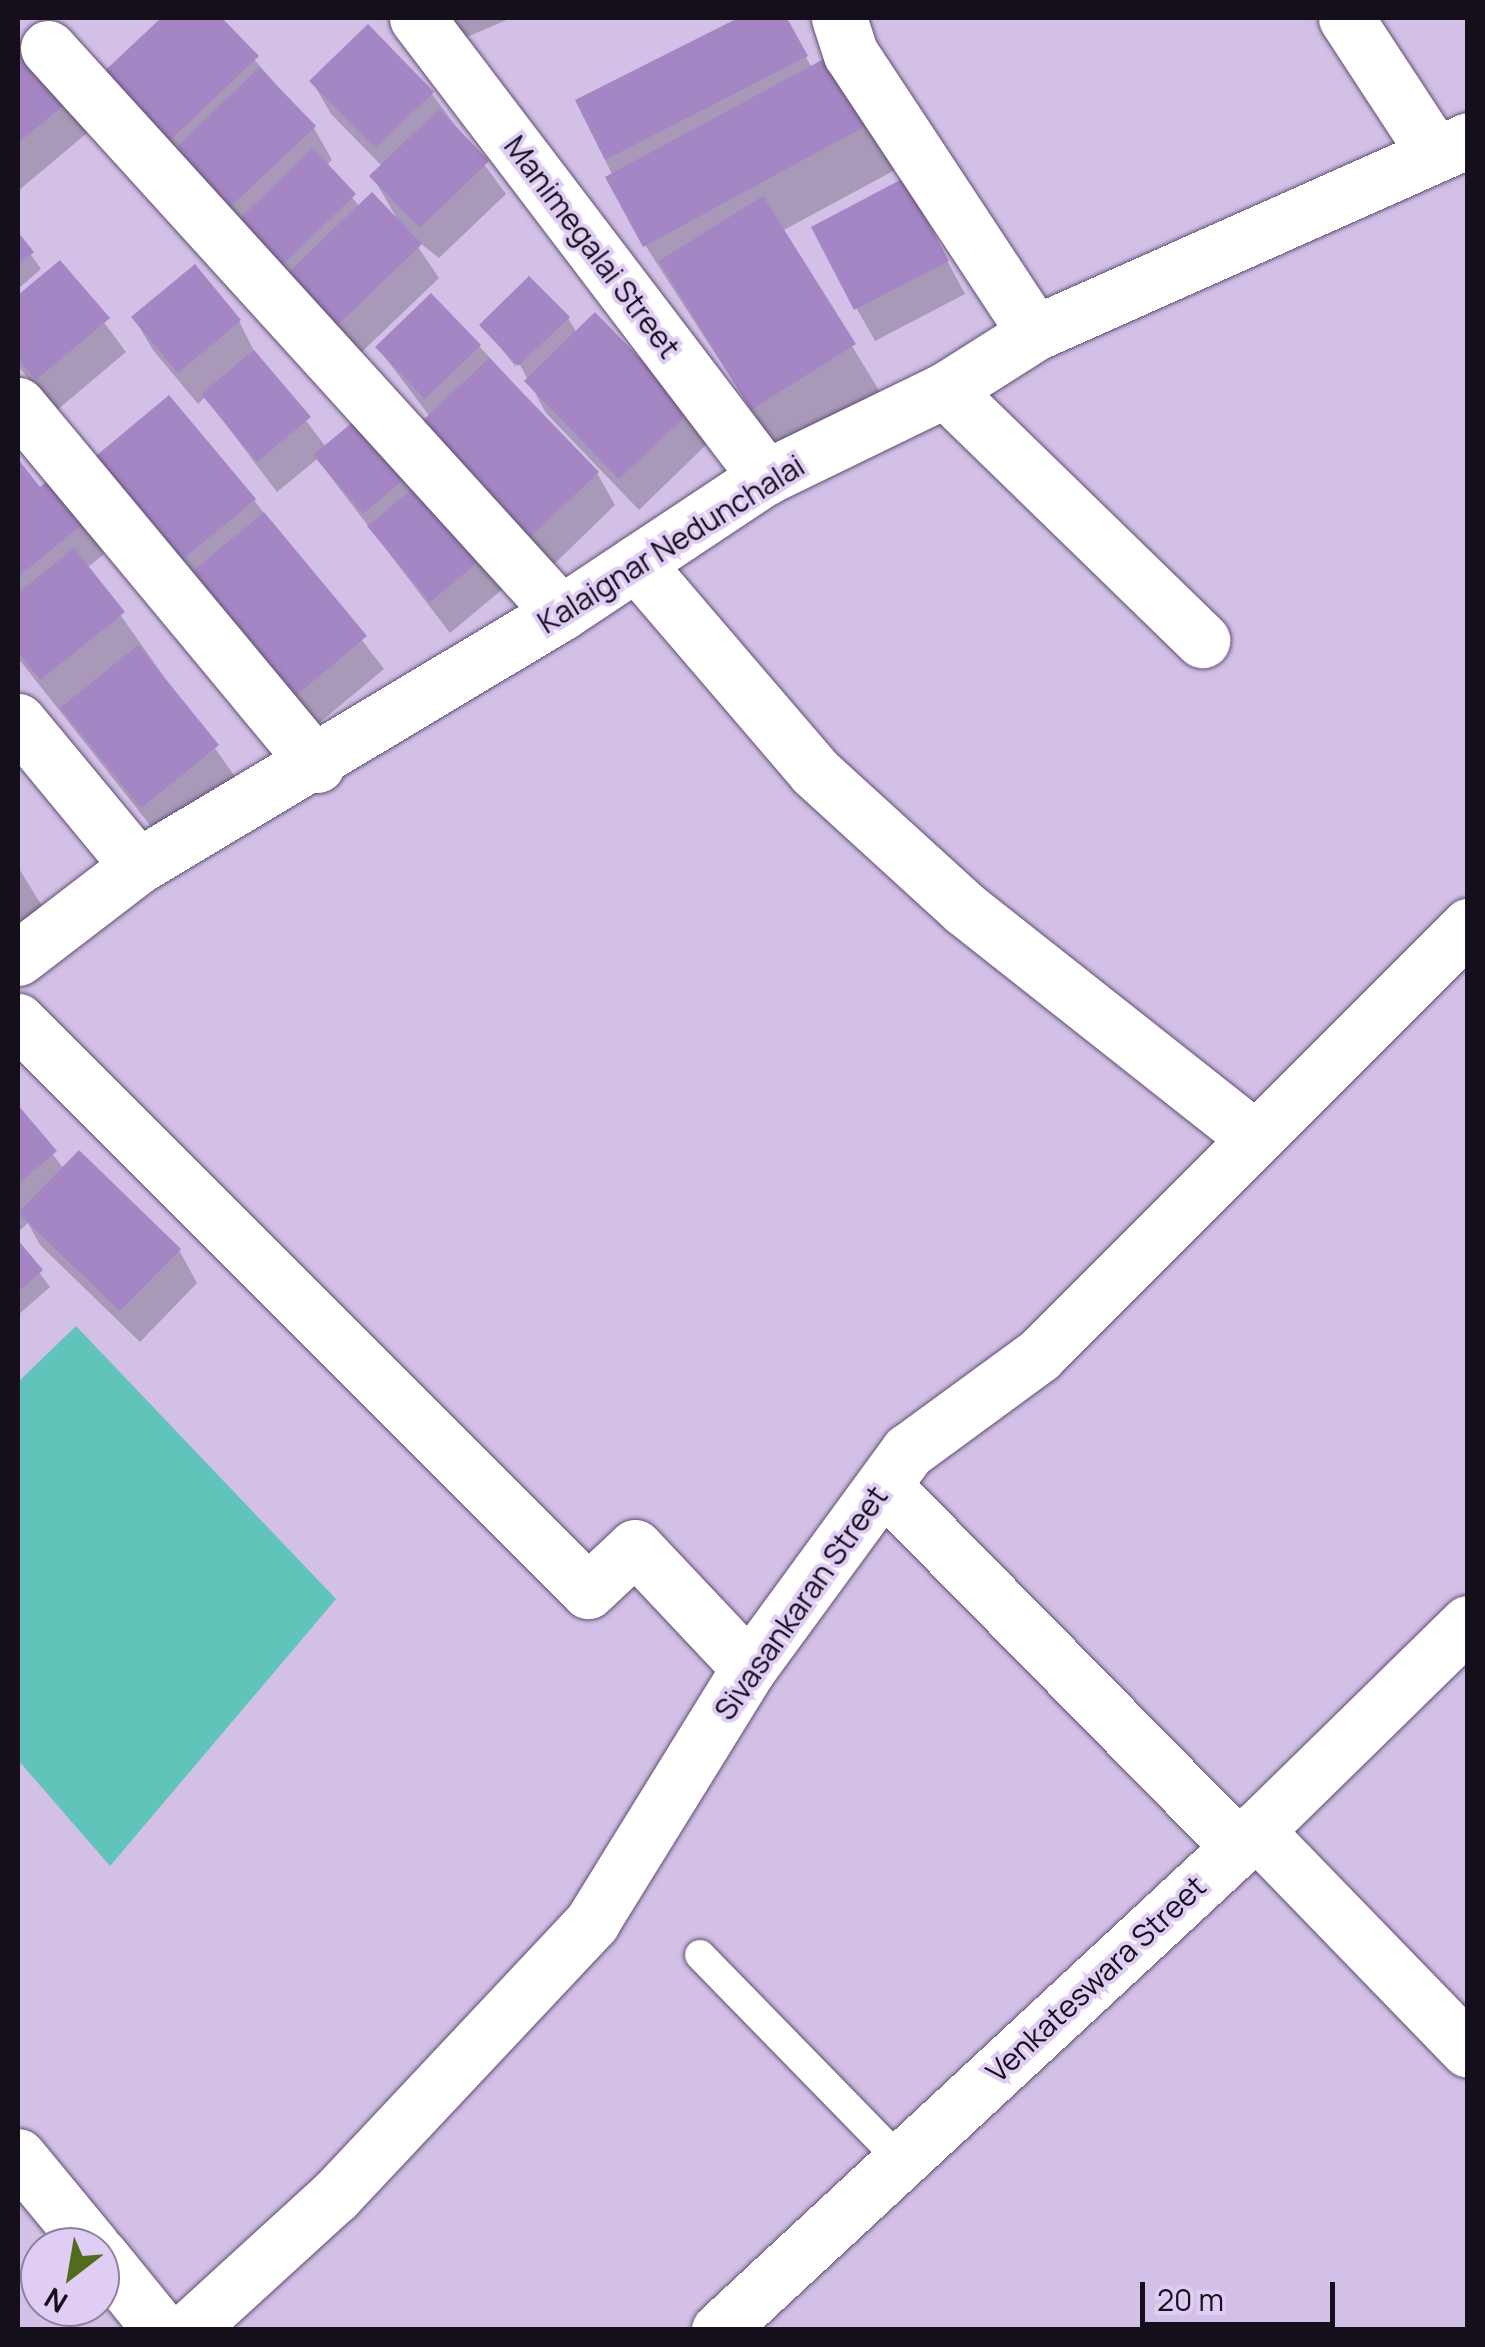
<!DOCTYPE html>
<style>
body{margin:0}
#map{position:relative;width:1485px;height:2347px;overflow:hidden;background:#d2c0e7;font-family:Manrope,sans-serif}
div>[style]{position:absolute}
.water>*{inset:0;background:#61c4ba}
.shadow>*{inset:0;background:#0003}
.building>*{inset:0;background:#a486c4}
.roads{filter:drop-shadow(0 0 2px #604f71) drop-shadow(0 0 2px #604f71)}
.lane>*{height:30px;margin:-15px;padding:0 15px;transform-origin:15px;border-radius:15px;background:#fff}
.street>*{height:55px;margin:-27.5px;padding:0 27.5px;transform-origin:27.5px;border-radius:27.5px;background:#fff}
span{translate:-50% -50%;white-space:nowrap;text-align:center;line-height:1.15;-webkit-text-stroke:8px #dfcdf4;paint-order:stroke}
.street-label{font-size:30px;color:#150e1b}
.frame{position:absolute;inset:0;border:20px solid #150e1b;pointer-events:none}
.north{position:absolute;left:20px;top:2227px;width:100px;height:100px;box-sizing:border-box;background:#dfcdf4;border:2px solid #8e819d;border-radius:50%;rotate:211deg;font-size:28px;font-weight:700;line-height:40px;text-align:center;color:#150e1b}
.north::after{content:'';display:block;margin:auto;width:35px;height:45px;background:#526c1f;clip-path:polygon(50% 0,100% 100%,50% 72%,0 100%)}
.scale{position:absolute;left:1140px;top:2282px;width:195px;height:45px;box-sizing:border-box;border:5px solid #150e1b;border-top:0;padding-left:12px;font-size:30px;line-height:35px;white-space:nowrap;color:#150e1b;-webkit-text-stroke:8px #dfcdf4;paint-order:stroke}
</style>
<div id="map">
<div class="water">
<i style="clip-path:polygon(76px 1326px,336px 1599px,110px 1866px,18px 1760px,18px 1382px)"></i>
</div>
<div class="shadow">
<i style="clip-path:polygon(165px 18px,218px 18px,314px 128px,332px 160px,326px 166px,360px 207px,396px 217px,373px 177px,383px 167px,331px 114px,312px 81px,432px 94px,506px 194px,439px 258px,410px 235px,439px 278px,343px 370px,99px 81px)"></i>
<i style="clip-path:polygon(447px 18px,511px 18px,460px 40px)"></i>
<i style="clip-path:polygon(743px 18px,785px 18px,812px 68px,832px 57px,895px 170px,782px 231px,880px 392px,780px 454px,645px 245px,578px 102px)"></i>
<i style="clip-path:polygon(21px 43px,87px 133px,18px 191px,18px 46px)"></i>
<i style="clip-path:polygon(922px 214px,965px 294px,875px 341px,857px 309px)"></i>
<i style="clip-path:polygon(18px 236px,41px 269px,18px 289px)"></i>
<i style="clip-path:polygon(60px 263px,126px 352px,56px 411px,18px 366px,18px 299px)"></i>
<i style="clip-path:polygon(134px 318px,239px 321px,256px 355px,326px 447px,359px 420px,504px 588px,450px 633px,317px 459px,277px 492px,205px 397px,198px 404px,153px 350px)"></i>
<i style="clip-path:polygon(568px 318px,577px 333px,689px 412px,707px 444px,639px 510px,546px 413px,514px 354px,516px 367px,482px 325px)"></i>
<i style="clip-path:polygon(479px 346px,597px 473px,615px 505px,547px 571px,378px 348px)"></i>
<i style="clip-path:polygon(18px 463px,40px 490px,86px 522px,104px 554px,87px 568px,236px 778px,161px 839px,18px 658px)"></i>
<i style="clip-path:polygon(107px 498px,254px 500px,384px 669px,307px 733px)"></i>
<i style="clip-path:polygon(18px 867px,42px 906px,18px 925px)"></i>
<i style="clip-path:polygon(18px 1109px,64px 1169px,179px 1250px,197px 1283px,140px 1342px,40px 1245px,28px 1223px,18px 1232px)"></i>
<i style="clip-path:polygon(18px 1244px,50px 1287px,18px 1315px)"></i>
</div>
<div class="building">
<i style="clip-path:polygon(161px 18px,222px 18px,259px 56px,161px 149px,95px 80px)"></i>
<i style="clip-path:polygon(738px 18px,787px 18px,808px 56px,605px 160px,575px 100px)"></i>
<i style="clip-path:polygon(368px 24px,434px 92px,375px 148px,309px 81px)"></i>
<i style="clip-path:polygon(22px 40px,71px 99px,18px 143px,18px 43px)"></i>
<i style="clip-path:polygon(833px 54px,871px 123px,643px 247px,605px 177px)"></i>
<i style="clip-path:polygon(259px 67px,316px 126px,225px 212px,169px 155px)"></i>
<i style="clip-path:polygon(439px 109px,489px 161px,420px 228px,369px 176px)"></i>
<i style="clip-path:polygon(313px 148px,356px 194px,272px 275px,228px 230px)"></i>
<i style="clip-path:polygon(904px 178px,949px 261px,854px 310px,811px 227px)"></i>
<i style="clip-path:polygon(372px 192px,422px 244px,323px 339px,273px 287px)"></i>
<i style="clip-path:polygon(763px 196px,856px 344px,751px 410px,659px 261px)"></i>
<i style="clip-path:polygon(18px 232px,34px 252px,18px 265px)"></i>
<i style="clip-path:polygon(60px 260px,110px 318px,36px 380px,18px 359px,18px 295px)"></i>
<i style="clip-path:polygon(195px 264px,241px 320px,178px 373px,131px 317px)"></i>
<i style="clip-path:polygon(529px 276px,570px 317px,518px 366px,479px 325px)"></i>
<i style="clip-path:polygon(431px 293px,481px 345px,425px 399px,375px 347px)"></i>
<i style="clip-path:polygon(595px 312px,691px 411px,619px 479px,524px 381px)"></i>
<i style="clip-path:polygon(254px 350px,311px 417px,257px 462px,201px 394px)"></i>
<i style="clip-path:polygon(489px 358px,599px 472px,527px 540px,417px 426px)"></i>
<i style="clip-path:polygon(169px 395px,256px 499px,172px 568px,85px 465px)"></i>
<i style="clip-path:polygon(359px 417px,409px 475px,363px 514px,313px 455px)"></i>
<i style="clip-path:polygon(18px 459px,40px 487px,53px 477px,88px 520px,18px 577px)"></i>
<i style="clip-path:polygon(425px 479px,488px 554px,430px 602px,367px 526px)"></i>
<i style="clip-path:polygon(264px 512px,367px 636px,287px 703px,182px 580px)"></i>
<i style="clip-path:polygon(74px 548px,125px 612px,40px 680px,18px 652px,18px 593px)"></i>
<i style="clip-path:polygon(138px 645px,219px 745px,141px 808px,60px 708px)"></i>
<i style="clip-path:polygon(18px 1105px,57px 1151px,18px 1184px)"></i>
<i style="clip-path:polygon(79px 1150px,181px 1249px,120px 1311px,18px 1213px)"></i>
<i style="clip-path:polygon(18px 1240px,43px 1270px,18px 1292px)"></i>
</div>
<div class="roads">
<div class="lane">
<i style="left:700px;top:1955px;width:288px;rotate:45.7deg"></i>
</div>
<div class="street">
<i style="left:417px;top:18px;width:577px;rotate:52.75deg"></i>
<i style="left:839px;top:18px;width:38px;rotate:72deg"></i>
<i style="left:851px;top:54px;width:334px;rotate:56.6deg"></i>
<i style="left:1346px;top:18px;width:163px;rotate:56.8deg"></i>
<i style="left:48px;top:48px;width:763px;rotate:47.76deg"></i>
<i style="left:945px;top:390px;width:359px;rotate:44.2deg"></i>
<i style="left:18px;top:405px;width:468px;rotate:50.3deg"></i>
<i style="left:636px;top:563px;width:275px;rotate:49.4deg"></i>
<i style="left:815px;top:772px;width:203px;rotate:42.4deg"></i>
<i style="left:965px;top:909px;width:368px;rotate:38.3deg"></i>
<i style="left:18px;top:721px;width:188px;rotate:50.4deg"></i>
<i style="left:18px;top:958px;width:151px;rotate:-37.5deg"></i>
<i style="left:138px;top:866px;width:493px;rotate:-30.9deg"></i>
<i style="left:561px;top:613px;width:246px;rotate:-33.6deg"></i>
<i style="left:766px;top:477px;width:199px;rotate:-25.9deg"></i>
<i style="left:945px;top:390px;width:107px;rotate:-32.3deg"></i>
<i style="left:1035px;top:333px;width:474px;rotate:-24deg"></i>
<i style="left:18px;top:1021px;width:806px;rotate:45deg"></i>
<i style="left:588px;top:1591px;width:64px;rotate:-43.1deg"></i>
<i style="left:635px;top:1547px;width:166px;rotate:46.7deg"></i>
<i style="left:884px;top:1486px;width:506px;rotate:45.48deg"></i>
<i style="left:1255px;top:1830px;width:306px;rotate:45.9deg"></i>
<i style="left:18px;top:2156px;width:118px;rotate:50.5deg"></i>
<i style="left:100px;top:2255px;width:97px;rotate:50.9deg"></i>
<i style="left:188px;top:2330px;width:199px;rotate:-42.4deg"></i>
<i style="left:335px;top:2196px;width:376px;rotate:-46.8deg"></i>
<i style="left:592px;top:1922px;width:299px;rotate:-58.3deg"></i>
<i style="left:749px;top:1668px;width:269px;rotate:-53.8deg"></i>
<i style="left:908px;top:1451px;width:162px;rotate:-36.2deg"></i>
<i style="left:1039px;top:1355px;width:607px;rotate:-45deg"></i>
<i style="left:719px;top:2330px;width:710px;rotate:-42.89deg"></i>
<i style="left:1239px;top:1847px;width:320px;rotate:-44.4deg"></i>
</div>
</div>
<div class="street-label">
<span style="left:592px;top:247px;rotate:53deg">Manimegalai Street</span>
<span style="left:671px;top:544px;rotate:-32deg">Kalaignar Nedunchalai</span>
<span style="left:801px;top:1603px;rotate:-55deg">Sivasankaran Street</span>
<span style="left:1096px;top:1979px;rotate:-43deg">Venkateswara Street</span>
</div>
<div class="frame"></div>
<div class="north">N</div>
<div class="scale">20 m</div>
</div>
